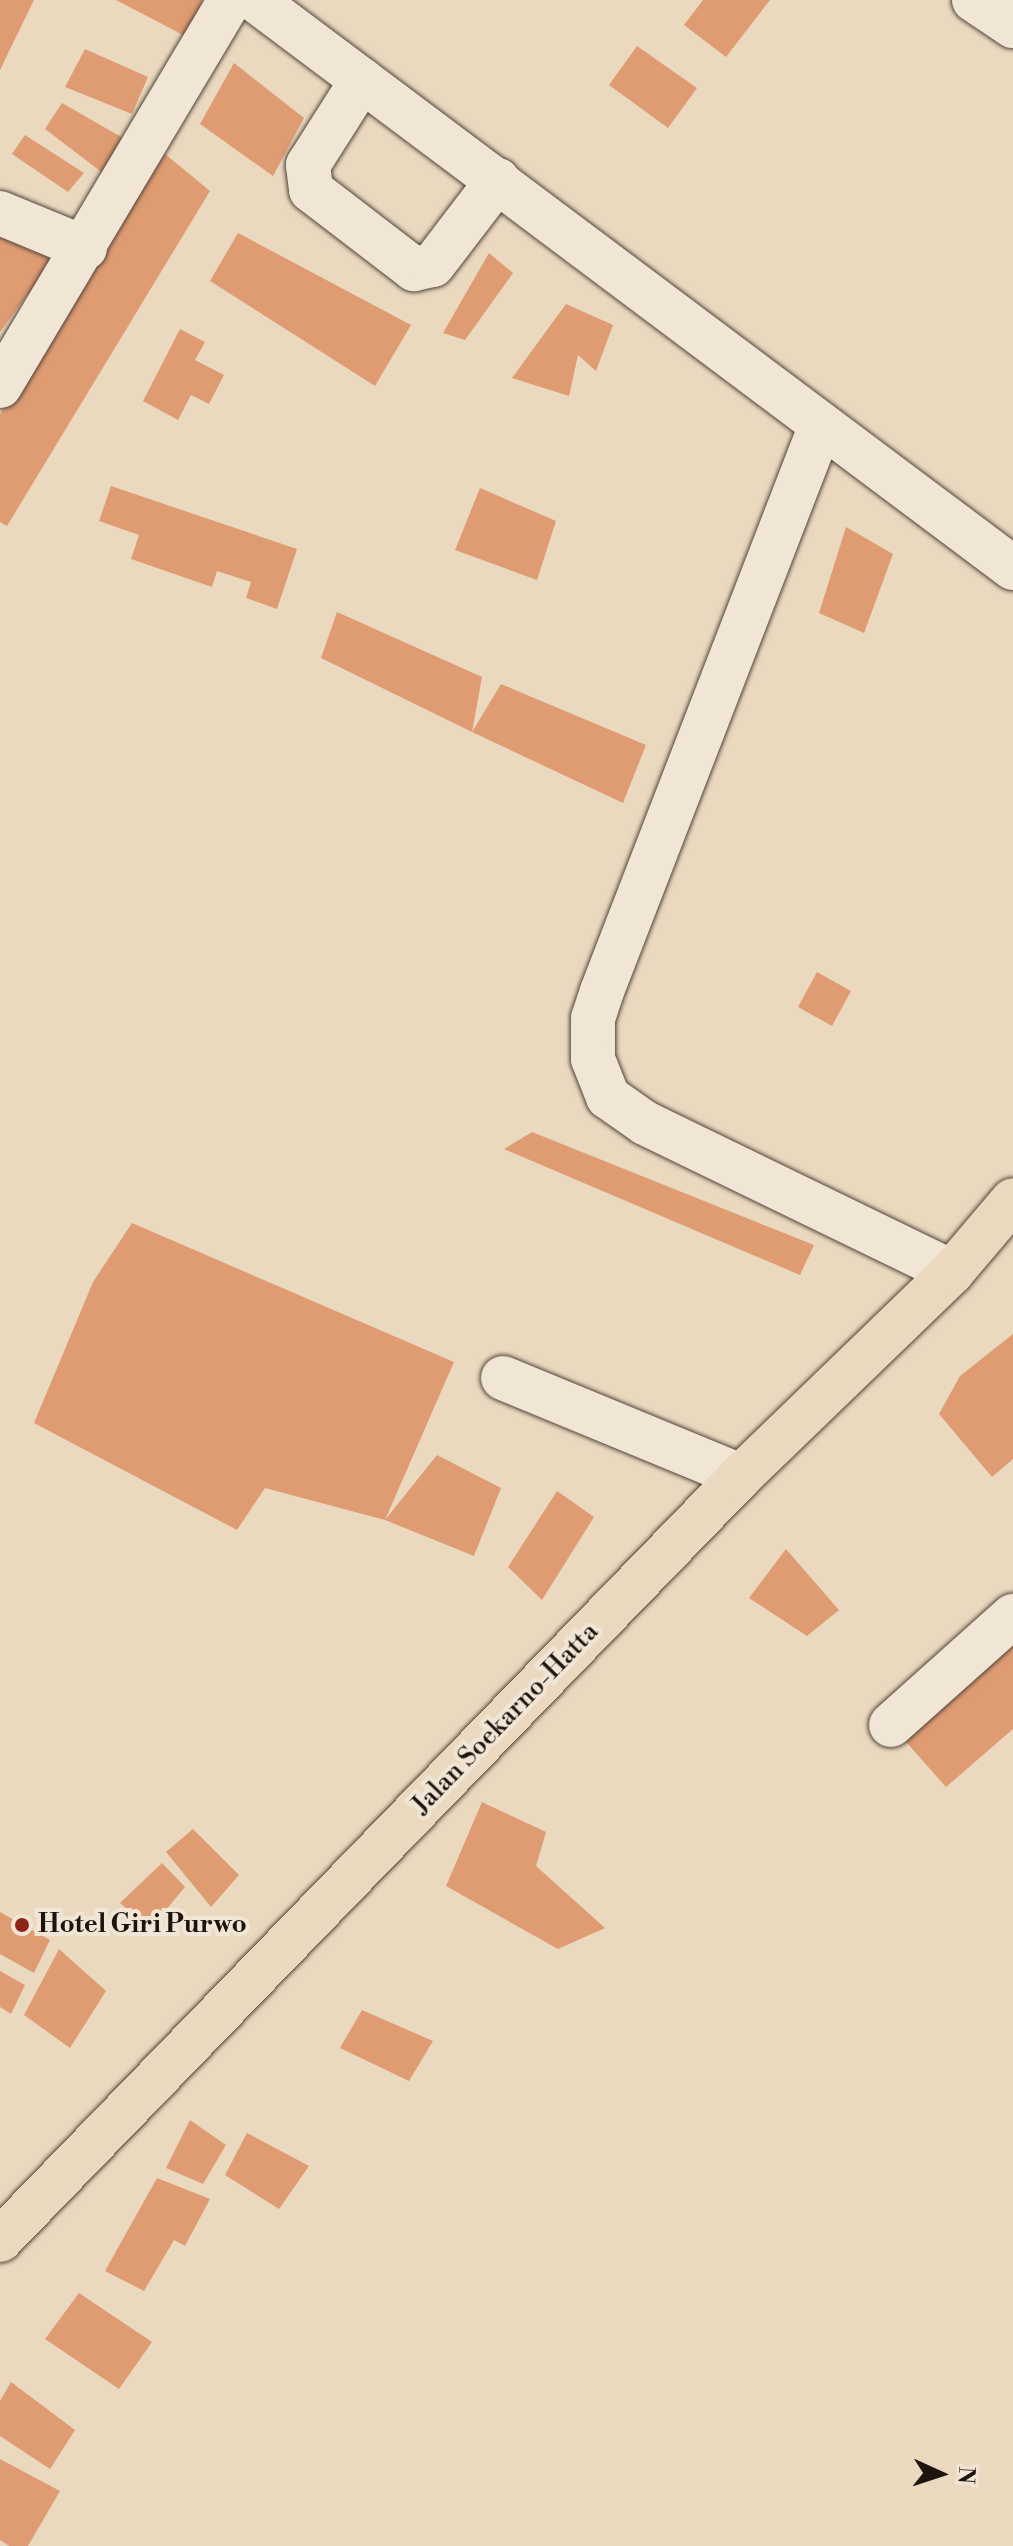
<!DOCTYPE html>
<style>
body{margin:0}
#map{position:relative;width:1013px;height:2546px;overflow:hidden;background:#ead9bf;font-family:"Libre Bodoni",serif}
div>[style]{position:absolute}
.building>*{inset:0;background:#df9c73}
.roads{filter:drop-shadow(0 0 2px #52453a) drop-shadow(0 0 2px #52453a)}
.minor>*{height:44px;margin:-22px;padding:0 22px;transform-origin:22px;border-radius:22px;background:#f1e6d5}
.highway>*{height:44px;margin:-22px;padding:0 22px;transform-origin:22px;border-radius:22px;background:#ead9bf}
.dots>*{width:22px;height:22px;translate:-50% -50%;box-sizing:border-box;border:4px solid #f1e6d5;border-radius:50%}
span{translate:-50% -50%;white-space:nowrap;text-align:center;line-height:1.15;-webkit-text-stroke:8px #f1e6d5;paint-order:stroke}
.street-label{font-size:26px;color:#1f140d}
.poi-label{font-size:26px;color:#1f140d;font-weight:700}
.left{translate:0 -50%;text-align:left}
.north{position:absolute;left:901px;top:2434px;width:80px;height:80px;-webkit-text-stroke:6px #f1e6d5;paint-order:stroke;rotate:93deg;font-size:22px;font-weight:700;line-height:32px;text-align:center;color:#1f140d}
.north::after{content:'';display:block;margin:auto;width:28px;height:36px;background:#1f140d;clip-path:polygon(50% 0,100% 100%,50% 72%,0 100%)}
</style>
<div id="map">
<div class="building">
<i style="clip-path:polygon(0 0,34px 0,0 70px)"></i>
<i style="clip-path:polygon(116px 0,202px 0,187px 37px)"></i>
<i style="clip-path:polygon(703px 0,770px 0,726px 57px,684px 25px)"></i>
<i style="clip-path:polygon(637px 46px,697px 88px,668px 128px,609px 85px)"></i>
<i style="clip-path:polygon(85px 49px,148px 77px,132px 114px,65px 87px)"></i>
<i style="clip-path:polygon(234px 63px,304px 118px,273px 176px,200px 124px)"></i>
<i style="clip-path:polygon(62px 103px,123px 138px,104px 174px,45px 129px)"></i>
<i style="clip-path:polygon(25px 135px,84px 173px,68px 192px,12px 154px)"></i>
<i style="clip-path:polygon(165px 154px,210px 191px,7px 526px,0 522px,0 414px)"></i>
<i style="clip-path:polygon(0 232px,53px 260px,0 332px)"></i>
<i style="clip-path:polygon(238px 233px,411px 325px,375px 386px,210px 281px)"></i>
<i style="clip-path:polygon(489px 253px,513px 273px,465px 340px,443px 333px)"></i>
<i style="clip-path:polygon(566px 304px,613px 325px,596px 371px,578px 355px,569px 396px,512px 378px)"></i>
<i style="clip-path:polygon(180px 329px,205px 342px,195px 360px,224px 375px,209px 404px,191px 395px,178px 420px,143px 401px)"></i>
<i style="clip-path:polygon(111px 486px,297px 549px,277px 609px,246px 598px,251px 582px,217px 571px,212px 587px,131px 559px,139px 535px,99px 521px)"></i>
<i style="clip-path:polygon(480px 488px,556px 521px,537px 580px,455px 550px)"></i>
<i style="clip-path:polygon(846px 527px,893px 554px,864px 633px,819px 613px)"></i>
<i style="clip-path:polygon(337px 612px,482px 677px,472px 732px,321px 658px)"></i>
<i style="clip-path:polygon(501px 684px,646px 745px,623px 803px,472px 732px)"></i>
<i style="clip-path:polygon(817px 972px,851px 991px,832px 1026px,798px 1007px)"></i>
<i style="clip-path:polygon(532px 1132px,814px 1245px,800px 1275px,504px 1149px)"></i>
<i style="clip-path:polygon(132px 1223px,454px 1362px,385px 1520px,265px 1488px,237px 1530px,34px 1423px,93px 1282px)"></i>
<i style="clip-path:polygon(1013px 1334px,1013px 1459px,992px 1477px,939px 1414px,960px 1376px)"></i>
<i style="clip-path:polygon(437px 1455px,501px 1488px,474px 1556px,385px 1520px)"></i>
<i style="clip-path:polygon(557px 1491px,594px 1517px,542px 1600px,508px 1567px)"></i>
<i style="clip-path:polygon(786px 1549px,839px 1610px,807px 1636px,749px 1598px)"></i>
<i style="clip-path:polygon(1013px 1618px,1013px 1729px,946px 1787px,891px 1725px)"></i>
<i style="clip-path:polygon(482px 1802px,546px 1832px,536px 1866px,605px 1928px,558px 1949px,446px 1886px)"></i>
<i style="clip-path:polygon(193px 1829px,239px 1875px,211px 1907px,166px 1852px)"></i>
<i style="clip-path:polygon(162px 1863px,185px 1887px,150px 1929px,120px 1903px)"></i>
<i style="clip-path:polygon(0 1912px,50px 1940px,34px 1973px,0 1954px)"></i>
<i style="clip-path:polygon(59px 1949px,106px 1991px,70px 2048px,24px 2015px)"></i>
<i style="clip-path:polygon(0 1971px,25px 1985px,11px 2014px,0 2007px)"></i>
<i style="clip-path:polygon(362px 2010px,433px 2041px,409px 2081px,340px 2048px)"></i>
<i style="clip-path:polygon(190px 2120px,226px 2145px,203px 2184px,166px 2168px)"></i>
<i style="clip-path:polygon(247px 2133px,309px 2166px,279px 2209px,225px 2175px)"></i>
<i style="clip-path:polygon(157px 2178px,210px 2199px,185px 2246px,174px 2240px,144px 2291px,105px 2271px)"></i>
<i style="clip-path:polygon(79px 2293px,152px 2342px,119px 2389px,45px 2339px)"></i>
<i style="clip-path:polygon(11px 2382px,75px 2430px,50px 2469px,0 2436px,0 2401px)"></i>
<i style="clip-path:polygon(0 2459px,60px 2491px,28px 2546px,9px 2546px,0 2540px)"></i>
</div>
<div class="roads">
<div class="minor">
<i style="left:255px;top:0;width:947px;rotate:36.85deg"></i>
<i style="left:974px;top:0;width:47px;rotate:33.7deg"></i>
<i style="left:362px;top:80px;width:101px;rotate:122.4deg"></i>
<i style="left:308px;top:165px;width:25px;rotate:83deg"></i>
<i style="left:311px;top:190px;width:130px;rotate:37.5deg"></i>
<i style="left:414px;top:269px;width:19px;rotate:-12deg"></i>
<i style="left:433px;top:265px;width:107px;rotate:-52.6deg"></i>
<i style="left:0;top:213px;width:92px;rotate:22.4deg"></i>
<i style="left:0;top:386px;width:449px;rotate:-59.2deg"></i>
<i style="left:821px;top:425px;width:607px;rotate:111.15deg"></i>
<i style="left:602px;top:991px;width:28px;rotate:108deg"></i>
<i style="left:593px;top:1018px;width:41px;rotate:90deg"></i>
<i style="left:593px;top:1059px;width:41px;rotate:68.5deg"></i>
<i style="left:608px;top:1097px;width:45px;rotate:35.1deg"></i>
<i style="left:645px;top:1123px;width:341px;rotate:25.9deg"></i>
<i style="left:503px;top:1378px;width:257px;rotate:22.4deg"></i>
<i style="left:891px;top:1725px;width:164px;rotate:-41.8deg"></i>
</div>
<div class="highway">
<i style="left:0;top:2240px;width:1064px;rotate:-45.88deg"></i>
<i style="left:741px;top:1476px;width:293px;rotate:-44deg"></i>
<i style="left:952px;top:1272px;width:94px;rotate:-49.7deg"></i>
</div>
</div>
<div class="dots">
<i style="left:22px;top:1925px;background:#8f2418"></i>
</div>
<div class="street-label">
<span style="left:506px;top:1719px;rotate:-46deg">Jalan Soekarno-Hatta</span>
</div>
<div class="poi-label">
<span class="left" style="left:38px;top:1925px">Hotel Giri Purwo</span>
</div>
<div class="north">N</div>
</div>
